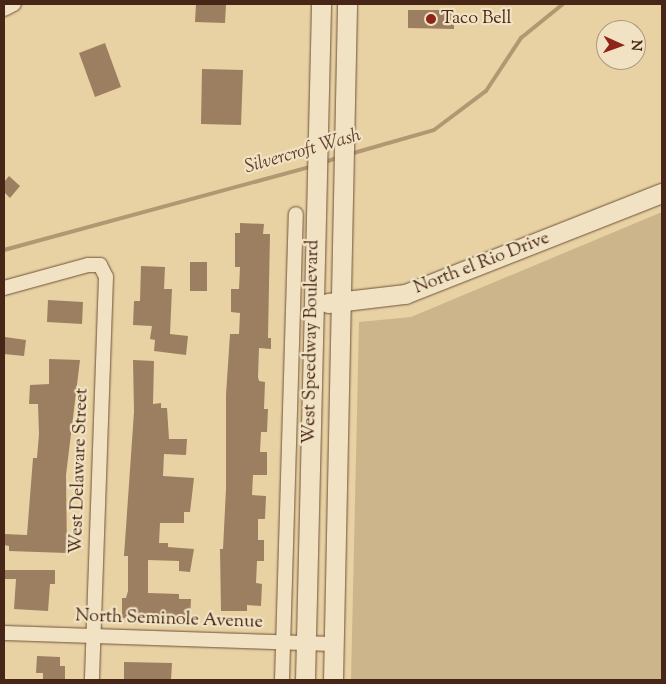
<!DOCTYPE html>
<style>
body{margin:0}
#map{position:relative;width:666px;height:684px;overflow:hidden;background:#e8d2a3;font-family:"Sorts Mill Goudy",serif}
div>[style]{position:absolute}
.green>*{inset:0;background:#cdb58b}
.stream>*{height:4px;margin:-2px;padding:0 2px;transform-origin:2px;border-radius:2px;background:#b19873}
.building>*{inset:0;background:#9b7f60}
.roads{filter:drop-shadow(0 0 1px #6f513a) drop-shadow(0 0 1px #6f513a)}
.street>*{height:14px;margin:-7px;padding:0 7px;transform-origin:7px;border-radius:7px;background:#f0e2c3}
.secondary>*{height:19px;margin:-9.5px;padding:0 9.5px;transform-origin:9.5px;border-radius:9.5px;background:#f0e2c3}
.dots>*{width:14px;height:14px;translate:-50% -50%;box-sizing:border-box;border:2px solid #f0e2c3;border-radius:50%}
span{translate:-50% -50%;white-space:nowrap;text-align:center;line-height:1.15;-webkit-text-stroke:4.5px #f0e2c3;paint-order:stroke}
.poi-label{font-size:18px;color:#472617}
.left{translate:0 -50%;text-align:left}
.street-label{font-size:18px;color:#472617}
.water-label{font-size:19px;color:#62422e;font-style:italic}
.frame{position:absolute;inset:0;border:5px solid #472617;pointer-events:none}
.north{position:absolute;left:596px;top:20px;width:50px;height:50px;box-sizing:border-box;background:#f0e2c3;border:1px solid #ac977e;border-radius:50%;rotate:92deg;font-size:14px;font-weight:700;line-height:20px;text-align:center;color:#472617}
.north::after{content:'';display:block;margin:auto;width:18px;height:22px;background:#8f2418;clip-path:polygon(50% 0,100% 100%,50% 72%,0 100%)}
</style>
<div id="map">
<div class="green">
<i style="clip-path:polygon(662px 212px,662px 680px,351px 680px,359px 322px,411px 317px)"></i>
</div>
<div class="stream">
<i style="left:350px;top:154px;width:87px;rotate:-15.9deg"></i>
<i style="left:434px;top:130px;width:65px;rotate:-36.9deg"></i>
<i style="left:486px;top:91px;width:64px;rotate:-56.6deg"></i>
<i style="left:521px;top:38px;width:54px;rotate:-39deg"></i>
<i style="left:322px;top:163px;width:18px;rotate:-19deg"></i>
<i style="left:4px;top:250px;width:320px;rotate:-15.2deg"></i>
</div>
<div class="building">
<i style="clip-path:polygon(196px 4px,226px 4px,225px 23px,195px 22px)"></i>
<i style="clip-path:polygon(408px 10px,454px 10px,454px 29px,408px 28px)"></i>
<i style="clip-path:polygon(105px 43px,121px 87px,95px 97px,79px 53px)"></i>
<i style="clip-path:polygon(202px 69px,243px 70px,241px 125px,201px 124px)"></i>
<i style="clip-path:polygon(9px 176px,20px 186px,10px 198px,4px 192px,4px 182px)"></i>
<i style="clip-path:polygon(240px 223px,264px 224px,263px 234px,270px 234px,268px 338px,271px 338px,271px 349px,259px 348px,258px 377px,259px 381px,265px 382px,264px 409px,268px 409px,267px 432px,261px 432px,260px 452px,267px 452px,267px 475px,253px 475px,252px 495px,266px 496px,265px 519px,258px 519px,258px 540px,264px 540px,264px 561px,257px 561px,256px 583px,262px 584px,261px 606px,247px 605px,247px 611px,221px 611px,220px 549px,223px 549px,226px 489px,226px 395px,230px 334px,239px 334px,240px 313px,231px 312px,231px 289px,239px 289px,240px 267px,235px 267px,235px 233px,240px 233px)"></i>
<i style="clip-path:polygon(190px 262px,207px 262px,207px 291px,190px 291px)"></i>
<i style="clip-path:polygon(141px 266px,165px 267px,164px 289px,172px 289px,170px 334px,188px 336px,186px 355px,154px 351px,155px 340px,150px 339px,152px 326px,133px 325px,134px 301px,140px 301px)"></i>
<i style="clip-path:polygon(48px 300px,83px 302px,82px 324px,47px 322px)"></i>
<i style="clip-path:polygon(5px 337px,26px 340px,24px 356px,4px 354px)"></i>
<i style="clip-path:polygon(49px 359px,80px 360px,66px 475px,67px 553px,9px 551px,9px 546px,4px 545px,4px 534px,27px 535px,33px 458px,37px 458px,39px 434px,38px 404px,29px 404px,30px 385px,49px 384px)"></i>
<i style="clip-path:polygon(133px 360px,154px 361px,153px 404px,161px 403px,161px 408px,167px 408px,169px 439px,187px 439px,186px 455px,164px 454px,163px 476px,194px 478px,190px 512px,184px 512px,184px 523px,160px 523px,159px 543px,168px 543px,168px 547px,194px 549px,190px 572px,179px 571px,179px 561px,148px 560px,148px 593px,179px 594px,179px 599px,191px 599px,190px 619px,178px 619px,178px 622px,122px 618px,122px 598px,126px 598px,128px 591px,128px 556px,124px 556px,134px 412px)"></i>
<i style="clip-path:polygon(4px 570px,55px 570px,55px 584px,50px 584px,48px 611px,14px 609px,16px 579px,4px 579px)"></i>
<i style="clip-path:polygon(37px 656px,60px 657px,60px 666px,65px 666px,65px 679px,43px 679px,43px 673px,36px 673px)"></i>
<i style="clip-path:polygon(124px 662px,172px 663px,171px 680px,124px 680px)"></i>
</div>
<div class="roads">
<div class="street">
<i style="left:4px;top:9px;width:11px;rotate:-27deg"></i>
<i style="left:4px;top:288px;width:87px;rotate:-15.3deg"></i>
<i style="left:88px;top:265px;width:12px"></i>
<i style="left:100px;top:265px;width:13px;rotate:63deg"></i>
<i style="left:106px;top:277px;width:403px;rotate:92deg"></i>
<i style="left:4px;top:633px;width:329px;rotate:1.9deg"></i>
<i style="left:282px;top:680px;width:466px;rotate:-88.3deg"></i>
</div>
<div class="secondary">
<i style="left:328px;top:303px;width:78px;rotate:-6.7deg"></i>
<i style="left:405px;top:294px;width:276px;rotate:-21.5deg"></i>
<i style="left:305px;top:680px;width:676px;rotate:-88.64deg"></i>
<i style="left:333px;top:680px;width:676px;rotate:-88.81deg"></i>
</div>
</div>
<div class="dots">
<i style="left:431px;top:19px;background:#8f2418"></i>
</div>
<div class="poi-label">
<span class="left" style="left:441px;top:19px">Taco Bell</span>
</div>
<div class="street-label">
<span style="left:482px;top:264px;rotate:-21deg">North el Rio Drive</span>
<span style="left:312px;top:342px;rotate:-89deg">West Speedway Boulevard</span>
<span style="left:80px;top:471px;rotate:-88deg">West Delaware Street</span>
<span style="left:169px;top:620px;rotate:2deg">North Seminole Avenue</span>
</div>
<div class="water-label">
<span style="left:303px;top:152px;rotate:-16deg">Silvercroft Wash</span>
</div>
<div class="frame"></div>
<div class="north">N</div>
</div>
